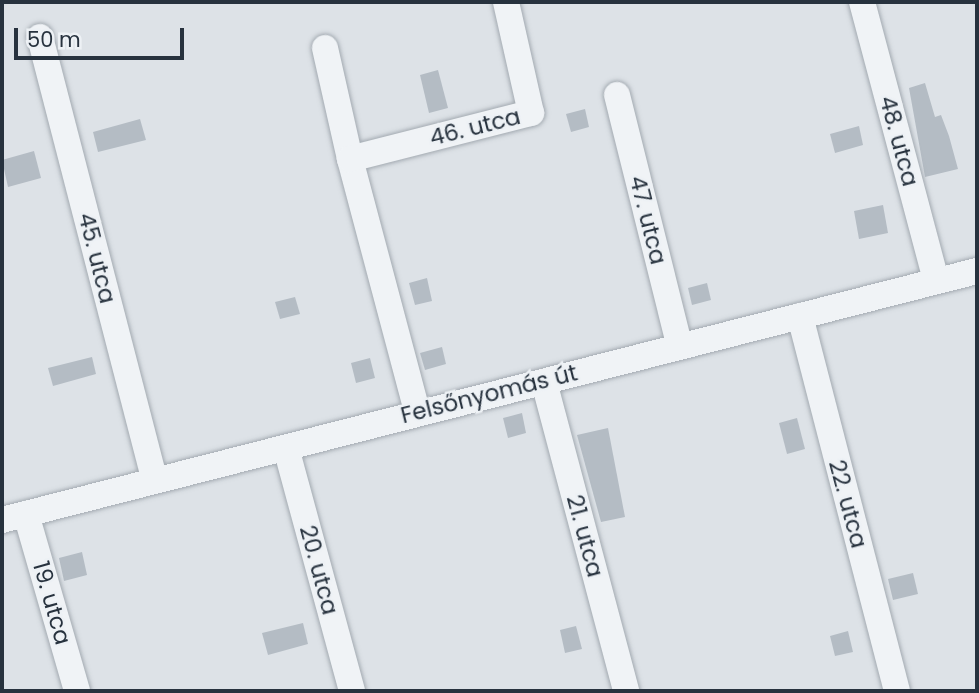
<!DOCTYPE html>
<meta charset="utf-8">
<style>
body{margin:0}
#map{position:relative;width:979px;height:693px;overflow:hidden;background:#dde2e7;font-family:Poppins,sans-serif}
div>[style]{position:absolute}
.building>*{inset:0;background:#b4bcc4}
.roads{filter:drop-shadow(0 0 2px #a3aab1) drop-shadow(0 0 2px #a3aab1)}
.minor>*{height:26px;margin:-13px;padding:0 13px;transform-origin:13px;border-radius:13px;background:#f0f3f6}
span{translate:-50% -50%;white-space:nowrap;text-align:center;line-height:1.15;-webkit-text-stroke:5px #edf1f5;paint-order:stroke}
.street-label{font-size:23px;color:#27323e}
.frame{position:absolute;inset:0;border:4px solid #27323e;pointer-events:none}
.scale{position:absolute;left:14px;top:28px;width:170px;height:32px;box-sizing:border-box;border:4px solid #27323e;border-top:0;padding-left:9px;font-size:21px;line-height:24px;white-space:nowrap;color:#27323e;-webkit-text-stroke:5px #edf1f5;paint-order:stroke}
</style>
<div id="map">
<div class="building">
<i style="clip-path:polygon(438px 70px,448px 108px,429px 113px,420px 75px)"></i>
<i style="clip-path:polygon(925px 83px,935px 117px,941px 115px,949px 136px,958px 169px,925px 177px,909px 88px)"></i>
<i style="clip-path:polygon(585px 109px,589px 127px,571px 132px,566px 114px)"></i>
<i style="clip-path:polygon(140px 119px,146px 140px,98px 152px,93px 132px)"></i>
<i style="clip-path:polygon(859px 126px,863px 145px,835px 153px,830px 134px)"></i>
<i style="clip-path:polygon(34px 151px,41px 178px,8px 187px,2px 160px)"></i>
<i style="clip-path:polygon(883px 205px,888px 233px,859px 239px,854px 211px)"></i>
<i style="clip-path:polygon(427px 278px,432px 301px,415px 305px,409px 283px)"></i>
<i style="clip-path:polygon(707px 283px,711px 300px,692px 305px,688px 288px)"></i>
<i style="clip-path:polygon(295px 297px,300px 314px,280px 319px,275px 302px)"></i>
<i style="clip-path:polygon(442px 347px,446px 364px,425px 370px,420px 353px)"></i>
<i style="clip-path:polygon(92px 357px,96px 374px,53px 386px,48px 368px)"></i>
<i style="clip-path:polygon(370px 358px,375px 378px,356px 383px,351px 363px)"></i>
<i style="clip-path:polygon(522px 413px,526px 433px,508px 438px,503px 418px)"></i>
<i style="clip-path:polygon(797px 418px,805px 449px,787px 454px,779px 423px)"></i>
<i style="clip-path:polygon(608px 428px,625px 517px,601px 522px,577px 435px)"></i>
<i style="clip-path:polygon(82px 552px,87px 575px,64px 581px,59px 558px)"></i>
<i style="clip-path:polygon(913px 573px,918px 594px,893px 600px,888px 579px)"></i>
<i style="clip-path:polygon(303px 623px,308px 644px,268px 655px,262px 633px)"></i>
<i style="clip-path:polygon(576px 626px,582px 649px,565px 653px,560px 630px)"></i>
<i style="clip-path:polygon(848px 631px,853px 652px,835px 656px,830px 636px)"></i>
</div>
<div class="roads">
<div class="minor">
<i style="left:862px;top:2px;width:288px;rotate:75.1deg"></i>
<i style="left:40px;top:37px;width:456px;rotate:75.5deg"></i>
<i style="left:325px;top:48px;width:114px;rotate:77.3deg"></i>
<i style="left:617px;top:95px;width:257px;rotate:76deg"></i>
<i style="left:800px;top:316px;width:387px;rotate:75.5deg"></i>
<i style="left:544px;top:382px;width:320px;rotate:75.1deg"></i>
<i style="left:417px;top:411px;width:261px;rotate:-104.9deg"></i>
<i style="left:350px;top:159px;width:187px;rotate:-14.3deg"></i>
<i style="left:531px;top:113px;width:114px;rotate:-102.7deg"></i>
<i style="left:286px;top:448px;width:252px;rotate:74.8deg"></i>
<i style="left:26px;top:514px;width:184px;rotate:73.9deg"></i>
<i style="left:2px;top:520px;width:1006px;rotate:-14.33deg"></i>
</div>
</div>
<div class="street-label">
<span style="left:475px;top:127px;rotate:-14deg">46. utca</span>
<span style="left:899px;top:141px;rotate:75deg">48. utca</span>
<span style="left:648px;top:220px;rotate:76deg">47. utca</span>
<span style="left:97px;top:258px;rotate:76deg">45. utca</span>
<span style="left:489px;top:394px;rotate:-14deg">Felsőnyomás út</span>
<span style="left:848px;top:504px;rotate:75deg">22. utca</span>
<span style="left:585px;top:536px;rotate:75deg">21. utca</span>
<span style="left:319px;top:570px;rotate:75deg">20. utca</span>
<span style="left:52px;top:603px;rotate:74deg">19. utca</span>
</div>
<div class="frame"></div>
<div class="scale">50 m</div>
</div>
